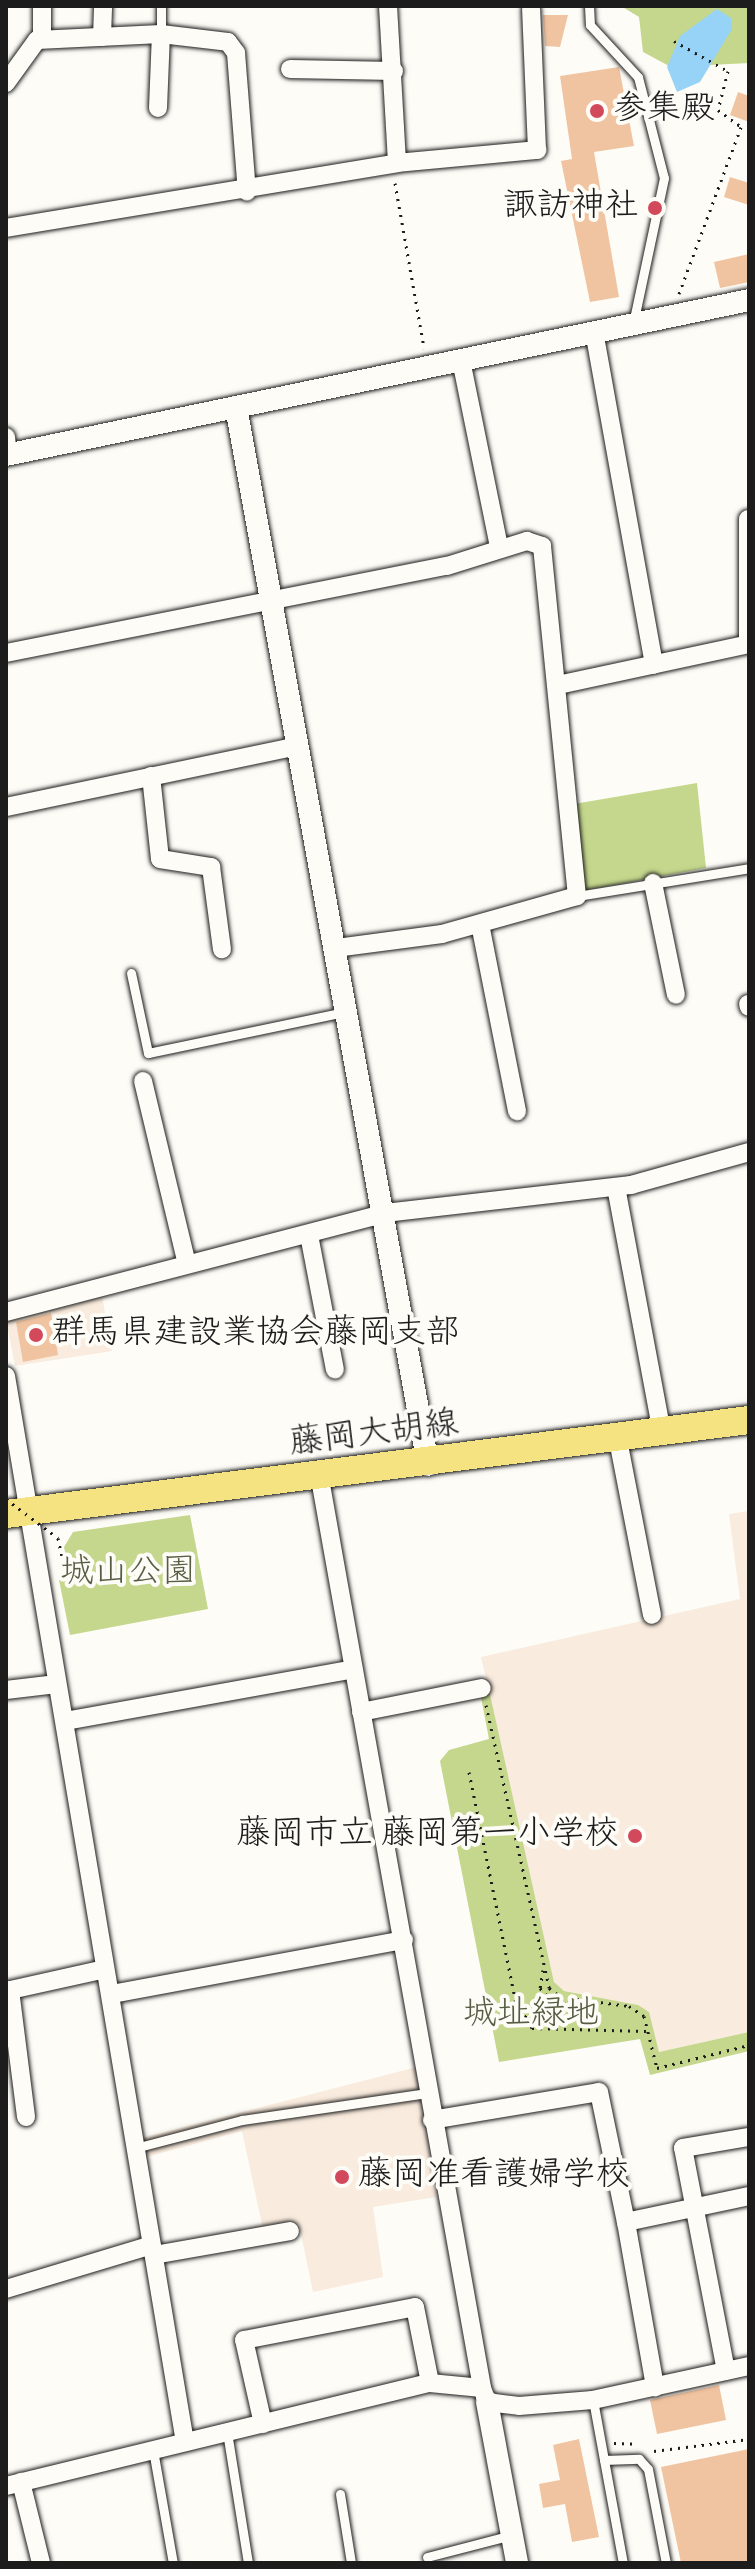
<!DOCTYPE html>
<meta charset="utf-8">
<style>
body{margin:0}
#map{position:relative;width:755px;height:2569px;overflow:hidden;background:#fdfcf7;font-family:"Indie Flower","Klee One",sans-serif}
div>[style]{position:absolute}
.built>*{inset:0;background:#f9ebdd}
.green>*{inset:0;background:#c4d78c}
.water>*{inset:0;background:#97d2f7}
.building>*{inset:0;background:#f1c4a1}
.path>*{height:3px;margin-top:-1.5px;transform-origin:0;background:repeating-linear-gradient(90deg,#1c1c1c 0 2px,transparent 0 8px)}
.roads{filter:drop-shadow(0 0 2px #1c1c1c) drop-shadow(0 0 2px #1c1c1c)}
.service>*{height:9px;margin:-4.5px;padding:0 4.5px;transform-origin:4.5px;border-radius:4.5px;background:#fdfcf7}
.minor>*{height:18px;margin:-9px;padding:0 9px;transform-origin:9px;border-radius:9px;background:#fdfcf7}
.tertiary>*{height:22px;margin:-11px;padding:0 11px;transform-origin:11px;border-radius:11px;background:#fdfcf7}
.primary>*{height:28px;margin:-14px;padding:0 14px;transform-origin:14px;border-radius:14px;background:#f5e382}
.path-bridge>*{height:3px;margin-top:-1.5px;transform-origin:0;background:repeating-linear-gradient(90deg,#1c1c1c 0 2px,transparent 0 8px)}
.dots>*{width:22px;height:22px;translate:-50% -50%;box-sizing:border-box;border:4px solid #fdfcf7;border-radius:50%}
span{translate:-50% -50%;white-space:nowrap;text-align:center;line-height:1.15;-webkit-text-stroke:8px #fdfcf7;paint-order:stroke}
.poi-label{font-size:34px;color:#1c1c1c}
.left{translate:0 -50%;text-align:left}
.right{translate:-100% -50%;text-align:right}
.street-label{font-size:34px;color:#1c1c1c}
.park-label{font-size:34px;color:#575d43}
.frame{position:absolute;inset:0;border:8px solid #1c1c1c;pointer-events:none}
</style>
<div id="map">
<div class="built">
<i style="clip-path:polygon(101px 1291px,112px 1351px,15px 1366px,6px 1319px)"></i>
<i style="clip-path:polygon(749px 1511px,749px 2032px,659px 2052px,649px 2013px,638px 2005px,564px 1991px,554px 1982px,481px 1657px,740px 1599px,729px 1514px)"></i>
<i style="clip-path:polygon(417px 2067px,436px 2197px,373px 2207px,383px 2277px,313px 2292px,299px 2224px,263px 2229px,242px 2131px,146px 2157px,142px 2138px)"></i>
</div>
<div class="green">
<i style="clip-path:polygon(621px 6px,749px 6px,749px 63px,671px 67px,643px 52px,639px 17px)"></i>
<i style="clip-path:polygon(697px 783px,706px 868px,582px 891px,574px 804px)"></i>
<i style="clip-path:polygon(190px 1515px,208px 1609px,70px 1635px,59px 1580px,70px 1576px,64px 1547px,73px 1532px)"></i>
<i style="clip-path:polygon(489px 1690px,554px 1982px,564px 1991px,638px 2005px,649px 2012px,659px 2052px,749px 2032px,749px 2051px,650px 2075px,640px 2039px,499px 2062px,440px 1761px,449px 1750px,489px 1739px,480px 1692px)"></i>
</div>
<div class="water">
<i style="clip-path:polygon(717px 9px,731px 18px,732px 29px,700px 82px,677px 92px,667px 67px,680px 36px)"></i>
</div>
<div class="building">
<i style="clip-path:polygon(543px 15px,568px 15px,560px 47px,545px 46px)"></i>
<i style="clip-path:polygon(619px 67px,634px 146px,594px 152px,619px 297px,590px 302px,561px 161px,572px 159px,560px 76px)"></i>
<i style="clip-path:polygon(738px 92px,749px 96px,749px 122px,730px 115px)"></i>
<i style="clip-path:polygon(730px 177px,749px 183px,749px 205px,724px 197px)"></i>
<i style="clip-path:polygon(749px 254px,749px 282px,720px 288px,714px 262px)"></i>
<i style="clip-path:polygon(51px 1313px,58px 1355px,23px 1362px,16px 1322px)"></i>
<i style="clip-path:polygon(719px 2385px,726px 2420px,657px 2434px,650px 2400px)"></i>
<i style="clip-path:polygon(579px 2439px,599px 2537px,572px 2542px,565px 2504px,543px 2508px,539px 2484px,560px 2480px,553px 2445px)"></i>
<i style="clip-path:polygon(749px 2449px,749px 2563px,681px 2563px,661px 2467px)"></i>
</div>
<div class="path">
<i style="left:674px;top:41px;width:62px;rotate:29.1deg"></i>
<i style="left:728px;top:71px;width:40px;rotate:104.4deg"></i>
<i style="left:718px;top:110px;width:29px;rotate:36deg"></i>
<i style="left:741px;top:127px;width:178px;rotate:110.4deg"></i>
<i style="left:395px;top:183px;width:168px;rotate:80deg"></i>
<i style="left:58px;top:1538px;width:35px;rotate:78deg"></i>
<i style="left:486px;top:1705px;width:290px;rotate:77.4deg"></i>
<i style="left:549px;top:1988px;width:15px;rotate:37deg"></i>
<i style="left:561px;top:1997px;width:69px;rotate:7.5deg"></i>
<i style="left:629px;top:2006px;width:18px;rotate:34deg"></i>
<i style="left:644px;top:2016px;width:54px;rotate:76deg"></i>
<i style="left:657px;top:2068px;width:95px;rotate:-14deg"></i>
<i style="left:469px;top:1772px;width:240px;rotate:78.5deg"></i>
<i style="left:517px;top:2007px;width:26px;rotate:54deg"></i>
<i style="left:532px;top:2028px;width:114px;rotate:1.5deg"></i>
<i style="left:543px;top:1970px;width:18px;rotate:99deg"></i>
<i style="left:540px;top:1988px;width:25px;rotate:47deg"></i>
<i style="left:557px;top:2006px;width:18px;rotate:-16deg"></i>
<i style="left:525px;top:2017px;width:30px;rotate:-44deg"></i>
<i style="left:614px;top:2443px;width:24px;rotate:2deg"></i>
<i style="left:654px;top:2451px;width:96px;rotate:-7.2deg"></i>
</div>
<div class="roads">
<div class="service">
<i style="left:161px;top:6px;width:28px;rotate:90deg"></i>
<i style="left:589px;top:6px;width:19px;rotate:87deg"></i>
<i style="left:590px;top:25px;width:71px;rotate:47.3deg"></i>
<i style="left:638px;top:77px;width:104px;rotate:75.6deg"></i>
<i style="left:664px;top:178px;width:149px;rotate:102deg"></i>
<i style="left:577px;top:896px;width:174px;rotate:-9.2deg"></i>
<i style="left:131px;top:973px;width:82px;rotate:78deg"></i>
<i style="left:148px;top:1053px;width:200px;rotate:-11.8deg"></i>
<i style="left:135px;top:2148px;width:111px;rotate:-14.7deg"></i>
<i style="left:242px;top:2120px;width:187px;rotate:-8.3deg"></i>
<i style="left:593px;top:2400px;width:166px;rotate:79.6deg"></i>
<i style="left:227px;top:2432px;width:133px;rotate:80.9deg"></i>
<i style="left:153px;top:2450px;width:115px;rotate:80deg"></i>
<i style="left:604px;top:2460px;width:35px;rotate:-2deg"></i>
<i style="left:639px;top:2459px;width:13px;rotate:48deg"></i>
<i style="left:648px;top:2469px;width:96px;rotate:79.2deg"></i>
<i style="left:340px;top:2494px;width:70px;rotate:80.9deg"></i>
<i style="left:427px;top:2557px;width:88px;rotate:-14.5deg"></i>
</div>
<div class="minor">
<i style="left:42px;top:6px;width:33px;rotate:90deg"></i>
<i style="left:388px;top:6px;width:157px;rotate:86.7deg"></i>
<i style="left:102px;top:37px;width:31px;rotate:-88deg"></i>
<i style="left:290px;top:69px;width:104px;rotate:1.1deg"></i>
<i style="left:6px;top:83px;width:53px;rotate:-54.2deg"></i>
<i style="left:37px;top:40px;width:124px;rotate:-2.8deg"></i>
<i style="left:161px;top:34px;width:67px;rotate:6.8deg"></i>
<i style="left:228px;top:42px;width:14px;rotate:54deg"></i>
<i style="left:236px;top:53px;width:139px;rotate:85.5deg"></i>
<i style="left:158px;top:108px;width:74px;rotate:-87.7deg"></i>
<i style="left:6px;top:228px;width:396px;rotate:-9.4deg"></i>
<i style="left:397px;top:163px;width:141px;rotate:-5.3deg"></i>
<i style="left:537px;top:150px;width:141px;rotate:-92.4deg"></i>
<i style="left:594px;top:331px;width:339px;rotate:79.8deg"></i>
<i style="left:461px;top:360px;width:191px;rotate:78.5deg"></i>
<i style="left:6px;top:437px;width:18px;rotate:84deg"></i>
<i style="left:748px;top:519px;width:125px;rotate:90deg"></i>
<i style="left:6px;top:653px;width:449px;rotate:-11.2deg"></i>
<i style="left:447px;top:566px;width:84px;rotate:-17.4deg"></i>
<i style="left:527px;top:541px;width:16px;rotate:18deg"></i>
<i style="left:542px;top:546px;width:352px;rotate:84.3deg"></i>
<i style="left:577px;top:896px;width:140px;rotate:164.3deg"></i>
<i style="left:442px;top:934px;width:108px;rotate:172.5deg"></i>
<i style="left:558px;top:685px;width:195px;rotate:-12.1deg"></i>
<i style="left:151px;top:776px;width:83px;rotate:83.8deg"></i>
<i style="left:160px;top:859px;width:52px;rotate:8.9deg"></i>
<i style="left:211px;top:867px;width:83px;rotate:82.4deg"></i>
<i style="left:6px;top:807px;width:299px;rotate:-11.8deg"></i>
<i style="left:653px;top:883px;width:114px;rotate:78.4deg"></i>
<i style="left:480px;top:924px;width:191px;rotate:78.8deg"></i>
<i style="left:748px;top:1004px;width:3px;rotate:72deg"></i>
<i style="left:143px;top:1081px;width:188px;rotate:76.5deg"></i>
<i style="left:616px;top:1187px;width:250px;rotate:79.4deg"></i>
<i style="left:309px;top:1235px;width:137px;rotate:79.1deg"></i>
<i style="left:6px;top:1312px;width:392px;rotate:-14.6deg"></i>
<i style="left:385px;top:1213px;width:248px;rotate:-6.5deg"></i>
<i style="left:631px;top:1185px;width:123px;rotate:-15.6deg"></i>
<i style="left:6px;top:1376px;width:1081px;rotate:80.47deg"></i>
<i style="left:618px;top:1440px;width:178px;rotate:79deg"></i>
<i style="left:320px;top:1479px;width:923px;rotate:79.89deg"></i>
<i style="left:6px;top:1690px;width:51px;rotate:-6.7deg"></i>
<i style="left:361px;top:1712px;width:123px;rotate:-11.2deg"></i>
<i style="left:65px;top:1721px;width:293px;rotate:-10.2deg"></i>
<i style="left:10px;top:1990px;width:128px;rotate:82.8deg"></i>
<i style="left:6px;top:1991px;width:101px;rotate:-12.5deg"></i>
<i style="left:112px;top:1994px;width:297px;rotate:-10.5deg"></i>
<i style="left:432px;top:2120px;width:169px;rotate:-9.5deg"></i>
<i style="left:599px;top:2092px;width:133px;rotate:78.3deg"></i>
<i style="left:626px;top:2222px;width:126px;rotate:-11.9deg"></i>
<i style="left:626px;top:2222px;width:168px;rotate:80deg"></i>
<i style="left:154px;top:2255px;width:138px;rotate:-10deg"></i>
<i style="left:6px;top:2289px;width:152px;rotate:-16.8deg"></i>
<i style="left:726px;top:2371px;width:227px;rotate:-100.9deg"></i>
<i style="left:683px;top:2148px;width:67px;rotate:-9.5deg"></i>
<i style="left:263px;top:2424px;width:86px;rotate:-102.7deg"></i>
<i style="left:244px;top:2340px;width:174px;rotate:-10.9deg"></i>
<i style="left:415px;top:2307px;width:77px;rotate:78.8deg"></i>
<i style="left:21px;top:2482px;width:83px;rotate:76.1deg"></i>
<i style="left:6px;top:2486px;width:436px;rotate:-13.7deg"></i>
<i style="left:430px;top:2383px;width:52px;rotate:5.5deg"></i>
<i style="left:482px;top:2388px;width:15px;rotate:70deg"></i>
<i style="left:487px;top:2402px;width:32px;rotate:7deg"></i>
<i style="left:519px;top:2406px;width:74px;rotate:-4.6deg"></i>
<i style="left:593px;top:2400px;width:160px;rotate:-12.3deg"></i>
</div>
<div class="tertiary">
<i style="left:236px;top:407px;width:1075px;rotate:79.71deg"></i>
<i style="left:6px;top:455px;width:759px;rotate:-11.78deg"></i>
<i style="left:487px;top:2402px;width:164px;rotate:79.4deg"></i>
</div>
<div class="primary">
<i style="left:6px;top:1514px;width:749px;rotate:-7.21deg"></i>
</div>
</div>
<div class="path-bridge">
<i style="left:6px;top:1499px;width:65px;rotate:36.9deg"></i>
</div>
<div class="dots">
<i style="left:597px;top:111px;background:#d1495b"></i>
<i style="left:655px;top:208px;background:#d1495b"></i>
<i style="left:36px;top:1335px;background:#d1495b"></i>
<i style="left:635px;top:1836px;background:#d1495b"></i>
<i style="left:342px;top:2177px;background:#d1495b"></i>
</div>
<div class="poi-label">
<span class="left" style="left:613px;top:111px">参集殿</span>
<span class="right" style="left:639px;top:208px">諏訪神社</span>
<span class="left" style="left:52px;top:1335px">群馬県建設業協会藤岡支部</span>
<span class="right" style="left:619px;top:1836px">藤岡市立 藤岡第一小学校</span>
<span class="left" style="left:358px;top:2177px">藤岡准看護婦学校</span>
</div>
<div class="street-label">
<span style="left:374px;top:1435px;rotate:-7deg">藤岡大胡線</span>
</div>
<div class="park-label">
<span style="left:128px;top:1574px">城山公園</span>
<span style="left:531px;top:2016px">城址緑地</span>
</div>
<div class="frame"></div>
</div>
